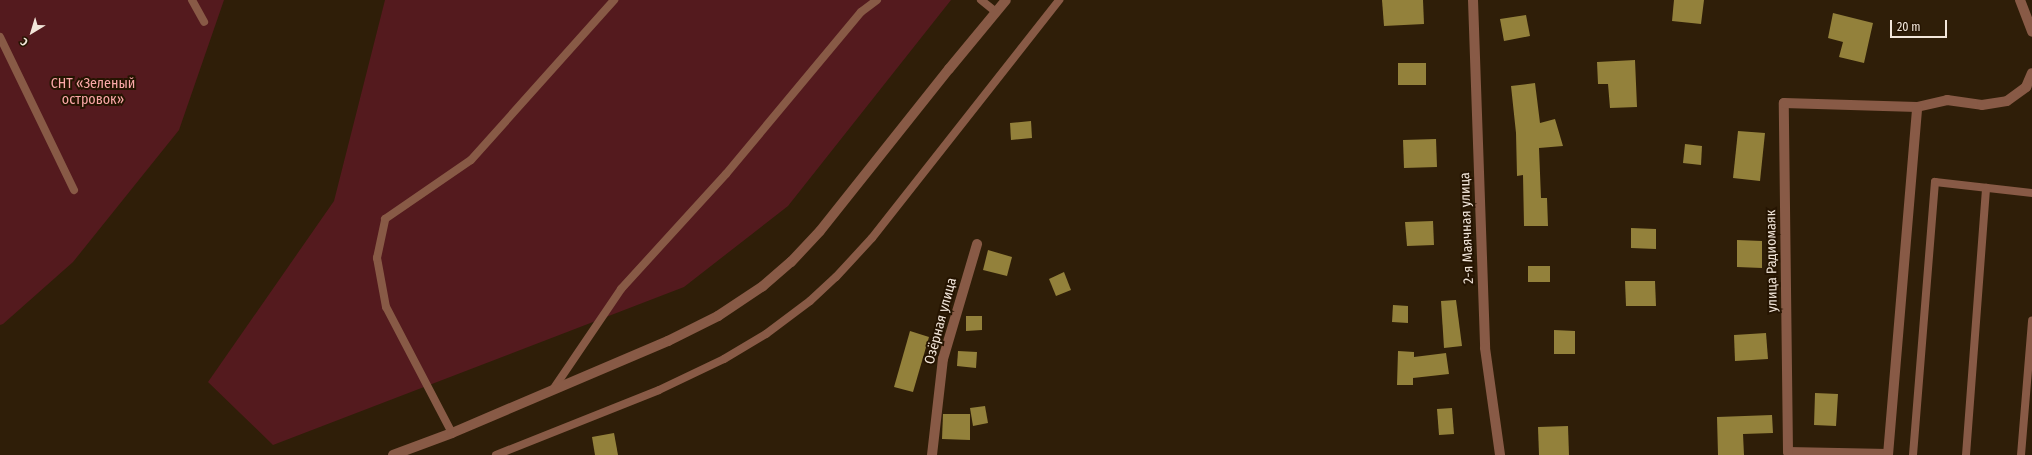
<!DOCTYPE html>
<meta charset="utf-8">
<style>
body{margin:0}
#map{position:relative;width:2032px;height:455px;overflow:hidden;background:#2f1e08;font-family:"Fira Sans Condensed",sans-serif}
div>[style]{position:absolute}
.green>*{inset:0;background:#541a1e}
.building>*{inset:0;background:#93813b}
.lane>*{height:8px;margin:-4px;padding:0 4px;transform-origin:4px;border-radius:4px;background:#885a46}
.street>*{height:10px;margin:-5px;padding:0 5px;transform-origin:5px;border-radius:5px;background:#885a46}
span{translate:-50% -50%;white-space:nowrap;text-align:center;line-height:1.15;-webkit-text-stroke:4px #251401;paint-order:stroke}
.park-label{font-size:14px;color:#fba8a8}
.street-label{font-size:14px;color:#f2e6da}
.north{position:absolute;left:12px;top:12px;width:40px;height:40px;-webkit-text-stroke:3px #251401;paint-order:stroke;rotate:218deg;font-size:11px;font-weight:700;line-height:16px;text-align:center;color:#f2e6da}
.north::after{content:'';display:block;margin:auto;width:14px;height:18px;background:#f2e6da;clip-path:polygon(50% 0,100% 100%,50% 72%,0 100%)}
.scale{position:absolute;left:1890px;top:20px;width:57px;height:18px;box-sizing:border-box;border:2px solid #f2e6da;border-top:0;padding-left:5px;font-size:12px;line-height:14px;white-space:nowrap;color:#f2e6da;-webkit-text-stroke:3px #251401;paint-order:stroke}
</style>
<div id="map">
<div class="green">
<i style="clip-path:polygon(0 0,224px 0,179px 130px,73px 262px,3px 324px,0 325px)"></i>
<i style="clip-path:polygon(385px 0,951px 0,788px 206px,684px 287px,273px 445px,208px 382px,334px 201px)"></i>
</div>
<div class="building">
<i style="clip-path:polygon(1382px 0,1423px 0,1424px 24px,1384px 26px)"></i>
<i style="clip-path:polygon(1674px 0,1704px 0,1701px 24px,1672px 21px)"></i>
<i style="clip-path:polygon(1833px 13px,1873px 23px,1864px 63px,1839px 57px,1843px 42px,1828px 38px)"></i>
<i style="clip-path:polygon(1526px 15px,1530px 36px,1504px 41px,1500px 19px)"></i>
<i style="clip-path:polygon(1635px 60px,1637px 107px,1610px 108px,1608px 84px,1598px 84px,1597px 62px)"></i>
<i style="clip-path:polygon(1398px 63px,1426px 63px,1426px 85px,1398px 85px)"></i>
<i style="clip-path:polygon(1535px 83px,1540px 123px,1555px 119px,1563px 146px,1539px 148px,1541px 198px,1547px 198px,1548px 226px,1524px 226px,1523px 175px,1517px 176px,1516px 133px,1511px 86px)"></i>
<i style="clip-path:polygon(1031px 121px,1032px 138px,1011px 140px,1010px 123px)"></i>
<i style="clip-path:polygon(1738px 131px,1765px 133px,1760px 181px,1733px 178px)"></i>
<i style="clip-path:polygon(1436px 139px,1437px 167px,1404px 168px,1403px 140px)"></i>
<i style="clip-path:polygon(1685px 144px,1702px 146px,1701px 165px,1683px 163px)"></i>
<i style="clip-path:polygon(1433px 221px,1434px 245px,1407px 246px,1405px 222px)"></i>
<i style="clip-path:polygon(1631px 228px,1656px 229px,1656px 249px,1631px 248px)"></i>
<i style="clip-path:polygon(1737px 240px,1762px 241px,1762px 268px,1737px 267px)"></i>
<i style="clip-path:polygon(988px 250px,1012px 257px,1007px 276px,983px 270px)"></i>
<i style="clip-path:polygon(1528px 266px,1550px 266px,1550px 282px,1528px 282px)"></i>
<i style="clip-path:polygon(1064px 272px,1071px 290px,1056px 296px,1049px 279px)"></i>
<i style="clip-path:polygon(1625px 281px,1655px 281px,1656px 306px,1626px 306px)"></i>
<i style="clip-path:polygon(1456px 300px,1462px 346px,1444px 348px,1441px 301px)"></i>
<i style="clip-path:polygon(1393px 305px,1408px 306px,1408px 323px,1392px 322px)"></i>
<i style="clip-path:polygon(966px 316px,982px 316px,982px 330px,966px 331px)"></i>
<i style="clip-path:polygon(1554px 330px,1575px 331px,1575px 354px,1554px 354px)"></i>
<i style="clip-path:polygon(910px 331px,929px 337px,913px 392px,894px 387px)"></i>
<i style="clip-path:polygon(1766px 333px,1768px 359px,1735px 361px,1734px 335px)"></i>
<i style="clip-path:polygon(958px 351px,977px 352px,976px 368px,957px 366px)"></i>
<i style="clip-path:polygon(1398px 351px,1414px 352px,1414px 357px,1446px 353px,1449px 374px,1413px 378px,1413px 385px,1397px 385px)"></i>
<i style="clip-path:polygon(1815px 393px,1838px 394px,1836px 426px,1814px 425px)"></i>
<i style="clip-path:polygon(985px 406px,988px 423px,973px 426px,970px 408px)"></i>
<i style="clip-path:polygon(1452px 408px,1454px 434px,1439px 435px,1437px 409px)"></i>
<i style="clip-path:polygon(943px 414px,970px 414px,970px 440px,942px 439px)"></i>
<i style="clip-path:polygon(1772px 415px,1773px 433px,1743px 434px,1744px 455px,1718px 455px,1717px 417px)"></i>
<i style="clip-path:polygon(1568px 426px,1569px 455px,1539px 455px,1538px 427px)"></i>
<i style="clip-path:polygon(614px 433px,618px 455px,595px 455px,592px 437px)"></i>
</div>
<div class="lane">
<i style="left:192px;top:0;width:25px;rotate:61deg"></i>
<i style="left:981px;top:0;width:19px;rotate:39deg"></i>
<i style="left:0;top:37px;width:170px;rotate:64.2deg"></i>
<i style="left:554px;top:388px;width:120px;rotate:-55.9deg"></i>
<i style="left:621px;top:289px;width:156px;rotate:-47.6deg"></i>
<i style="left:726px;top:174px;width:211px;rotate:-50.2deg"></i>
<i style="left:861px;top:12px;width:20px;rotate:-37deg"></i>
<i style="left:452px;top:433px;width:142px;rotate:-117.6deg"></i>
<i style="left:386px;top:307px;width:50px;rotate:-100.4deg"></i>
<i style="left:377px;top:258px;width:40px;rotate:-78deg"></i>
<i style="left:385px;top:219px;width:104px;rotate:-34.5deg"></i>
<i style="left:471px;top:160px;width:215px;rotate:-48.2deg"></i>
<i style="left:496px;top:455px;width:175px;rotate:-21.7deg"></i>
<i style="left:659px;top:390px;width:72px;rotate:-25.5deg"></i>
<i style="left:724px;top:359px;width:49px;rotate:-30.8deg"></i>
<i style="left:766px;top:334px;width:55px;rotate:-36.9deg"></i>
<i style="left:810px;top:301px;width:35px;rotate:-43deg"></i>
<i style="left:836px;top:277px;width:53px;rotate:-47.3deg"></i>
<i style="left:872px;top:238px;width:303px;rotate:-51.8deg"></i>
<i style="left:1913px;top:455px;width:274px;rotate:-85.4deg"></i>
<i style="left:1935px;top:182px;width:98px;rotate:6.5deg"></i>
<i style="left:1966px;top:455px;width:268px;rotate:-85.7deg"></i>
<i style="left:2021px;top:455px;width:135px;rotate:-85.3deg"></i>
</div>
<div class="street">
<i style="left:1473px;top:0;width:348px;rotate:88deg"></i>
<i style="left:1485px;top:348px;width:108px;rotate:82deg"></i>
<i style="left:2020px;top:0;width:34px;rotate:69deg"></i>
<i style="left:1888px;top:454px;width:100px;rotate:-178.9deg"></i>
<i style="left:1788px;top:452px;width:349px;rotate:-90.7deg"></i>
<i style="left:1784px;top:103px;width:133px;rotate:1.7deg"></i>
<i style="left:1917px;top:107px;width:31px;rotate:-13deg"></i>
<i style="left:1947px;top:100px;width:35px;rotate:8deg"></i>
<i style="left:1982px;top:105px;width:25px;rotate:-9deg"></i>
<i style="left:2007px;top:101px;width:24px;rotate:-36deg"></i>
<i style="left:2026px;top:87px;width:15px;rotate:-67deg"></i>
<i style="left:393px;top:455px;width:63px;rotate:-20.4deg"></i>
<i style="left:452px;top:433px;width:235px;rotate:-23.1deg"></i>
<i style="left:668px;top:341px;width:56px;rotate:-26.6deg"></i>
<i style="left:718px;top:316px;width:54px;rotate:-33.7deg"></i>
<i style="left:763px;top:286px;width:37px;rotate:-41deg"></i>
<i style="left:791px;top:262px;width:42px;rotate:-46.9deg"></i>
<i style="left:820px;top:231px;width:207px;rotate:-51.5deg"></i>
<i style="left:949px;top:69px;width:89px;rotate:-50.4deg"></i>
<i style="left:932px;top:455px;width:97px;rotate:-83.5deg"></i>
<i style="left:943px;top:359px;width:120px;rotate:-73.5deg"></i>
<i style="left:1888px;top:455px;width:349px;rotate:-85.2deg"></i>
</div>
<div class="park-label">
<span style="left:93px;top:92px">СНТ «Зеленый<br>островок»</span>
</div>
<div class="street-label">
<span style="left:1467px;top:228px;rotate:-92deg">2-я Маячная улица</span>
<span style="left:1772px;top:261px;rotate:-91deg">улица Радиомаяк</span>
<span style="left:941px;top:321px;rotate:-75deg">Озёрная улица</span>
</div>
<div class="north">С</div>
<div class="scale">20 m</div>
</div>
